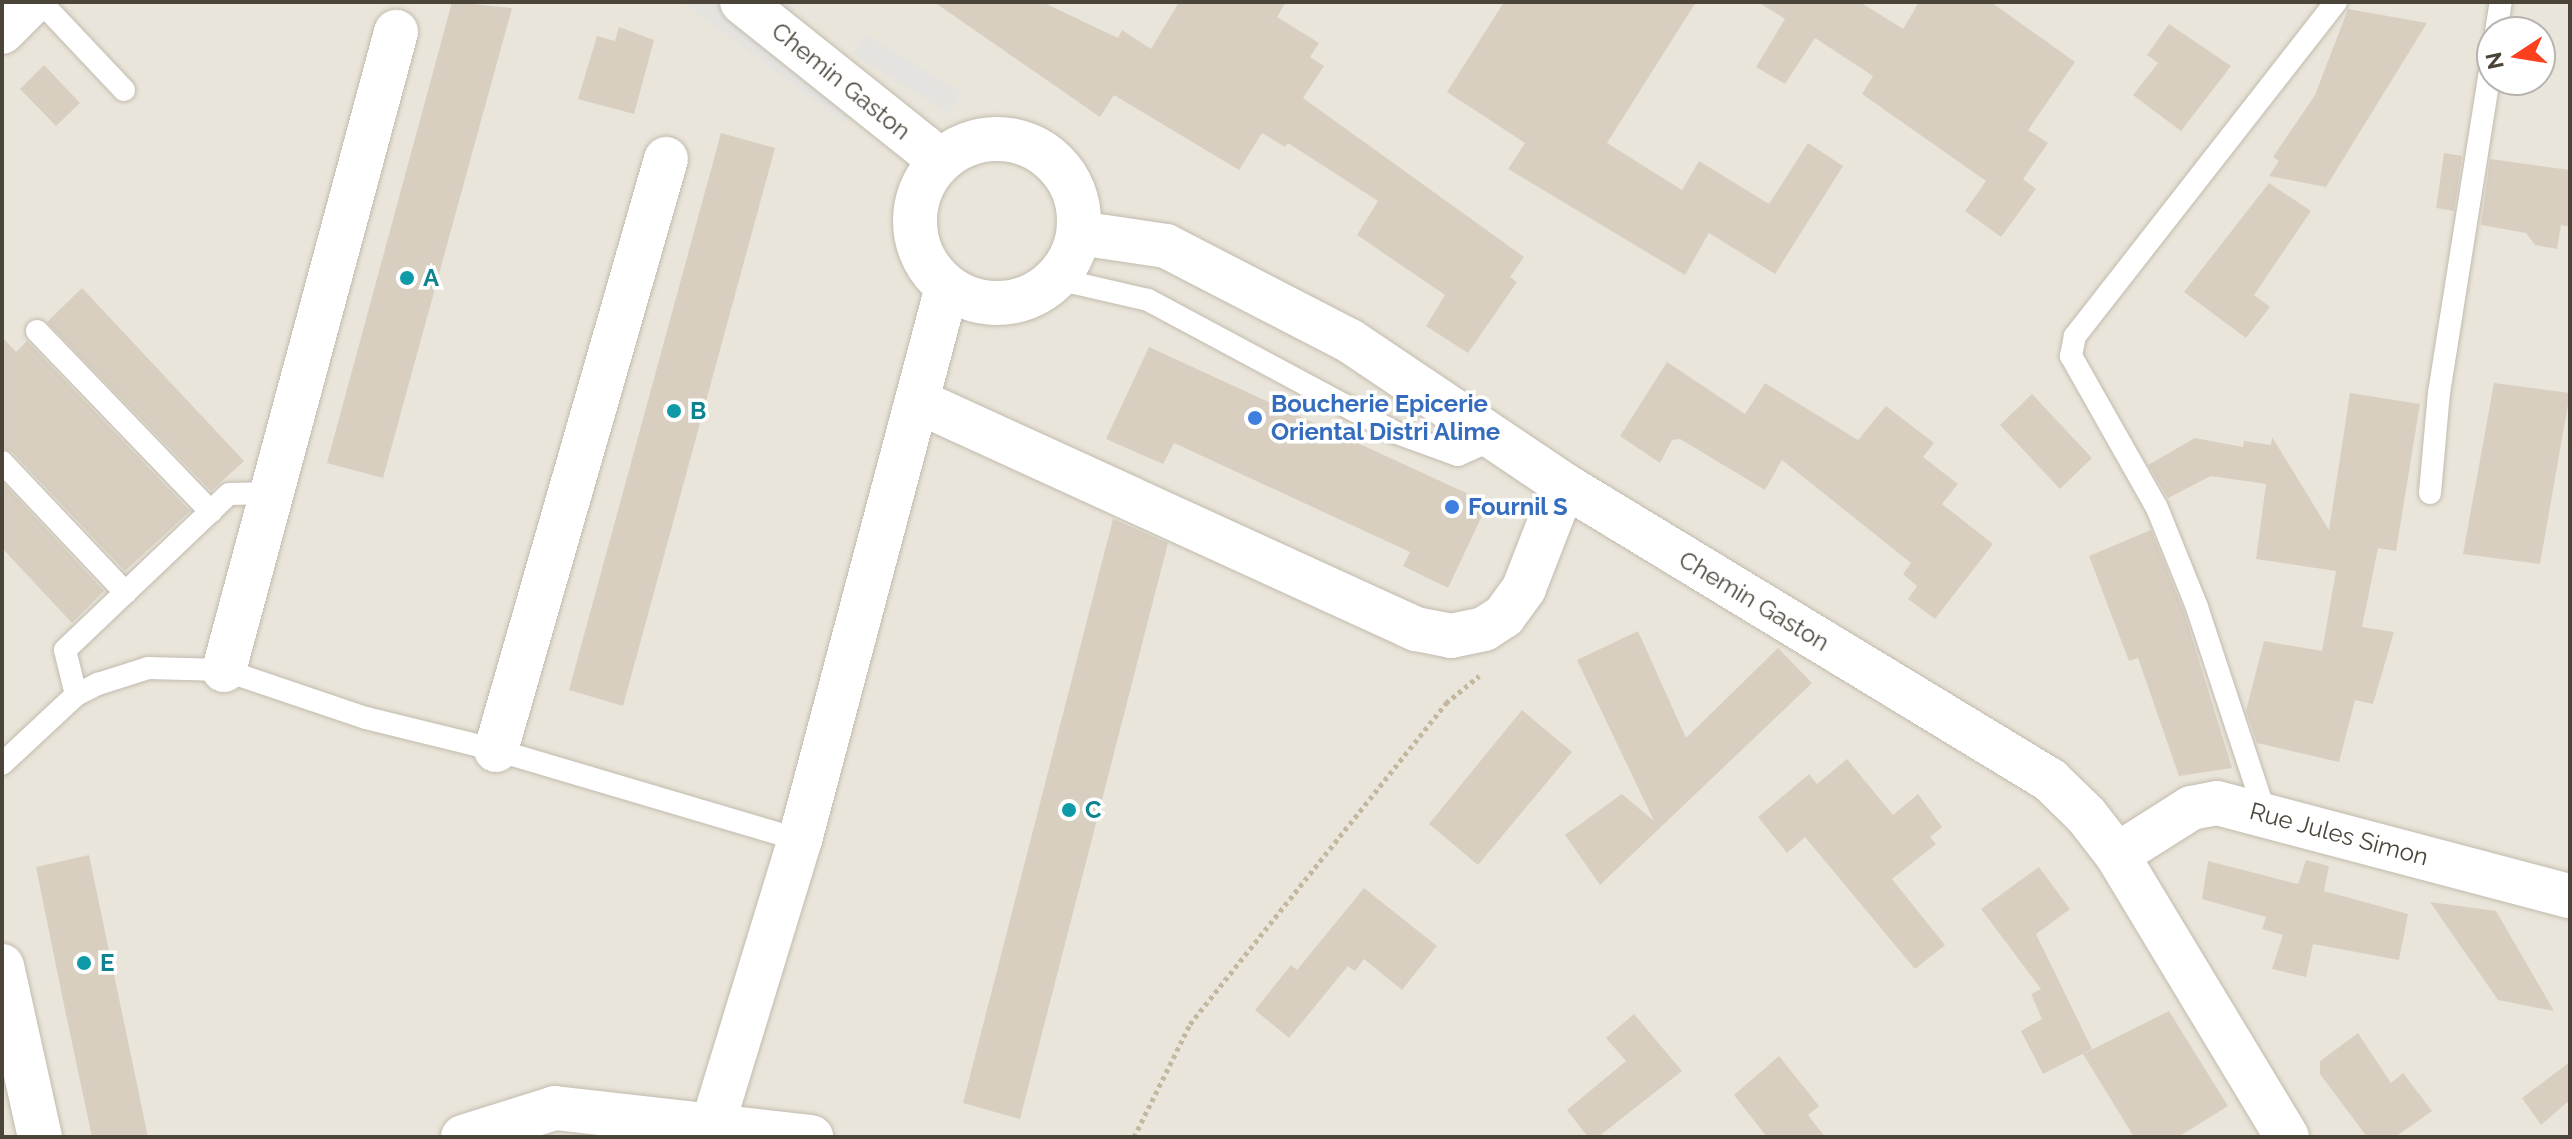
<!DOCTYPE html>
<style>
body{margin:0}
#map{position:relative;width:2572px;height:1139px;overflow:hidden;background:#f6f3ec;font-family:Raleway,sans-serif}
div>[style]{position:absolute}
.residential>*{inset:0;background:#eae5da}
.parking>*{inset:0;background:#e5e3e0}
.building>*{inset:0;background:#d8cfc1}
.path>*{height:5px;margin-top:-2.5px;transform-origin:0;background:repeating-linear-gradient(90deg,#c4b79f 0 4px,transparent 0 8px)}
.roads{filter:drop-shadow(0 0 2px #c2bbae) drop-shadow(0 0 2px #c2bbae)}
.service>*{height:22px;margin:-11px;padding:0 11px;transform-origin:11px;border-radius:11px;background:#fff}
.minor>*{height:44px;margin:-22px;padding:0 22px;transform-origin:22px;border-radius:22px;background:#fff}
.tertiary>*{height:44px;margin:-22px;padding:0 22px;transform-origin:22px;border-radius:22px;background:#fff}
.tertiary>.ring{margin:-22px;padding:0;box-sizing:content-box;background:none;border:44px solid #fff;border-radius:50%}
.dots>*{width:22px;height:22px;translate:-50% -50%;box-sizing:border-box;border:4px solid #fff;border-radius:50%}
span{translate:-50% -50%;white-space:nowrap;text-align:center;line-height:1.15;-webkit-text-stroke:7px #fff;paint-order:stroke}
.street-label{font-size:24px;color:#4b4439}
.culture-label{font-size:24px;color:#0d838f;font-weight:700}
.left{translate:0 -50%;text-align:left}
.shop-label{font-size:24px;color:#366cbe;font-weight:700}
.frame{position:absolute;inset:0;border:4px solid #4b4439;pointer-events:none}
.north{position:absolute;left:2476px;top:16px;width:80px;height:80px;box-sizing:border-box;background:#fff;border:2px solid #b7b4b0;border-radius:50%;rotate:258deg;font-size:22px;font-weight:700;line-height:32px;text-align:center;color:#4b4439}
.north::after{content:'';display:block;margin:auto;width:28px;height:36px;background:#fc3f1d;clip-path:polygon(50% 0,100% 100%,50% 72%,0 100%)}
</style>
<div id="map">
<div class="residential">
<i style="clip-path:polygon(evenodd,2px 2px,2570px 2px,2570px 1137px,2px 1137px,2px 2px,2492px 32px,2540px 32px,2540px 80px,2492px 80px,2492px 32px)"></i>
</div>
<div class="parking">
<i style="clip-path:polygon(682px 2px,788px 2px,796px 8px,780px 31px,864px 98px,845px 123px)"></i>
<i style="clip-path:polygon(864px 34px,962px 93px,949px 113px,853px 54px)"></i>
</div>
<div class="building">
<i style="clip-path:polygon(452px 2px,512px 8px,383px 478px,327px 463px)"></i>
<i style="clip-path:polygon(934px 2px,1042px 2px,1118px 38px,1122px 30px,1151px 49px,1179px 2px,1286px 2px,1277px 17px,1319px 43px,1310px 57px,1324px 66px,1303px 98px,1524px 257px,1510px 277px,1517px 282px,1468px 353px,1426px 326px,1445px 295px,1357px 235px,1378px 201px,1288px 143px,1285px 147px,1262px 133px,1239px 170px,1114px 95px,1100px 117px)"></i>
<i style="clip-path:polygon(1504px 2px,1696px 2px,1607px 143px,1682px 190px,1699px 161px,1769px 204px,1808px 143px,1843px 166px,1775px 274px,1709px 233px,1685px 275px,1508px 169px,1525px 143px,1447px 92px)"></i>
<i style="clip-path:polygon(1758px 2px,1860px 2px,1903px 29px,1919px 2px,1991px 2px,2075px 62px,2028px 130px,2048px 143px,2023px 179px,2036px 189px,2001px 237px,1965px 211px,1986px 181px,1862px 94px,1873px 76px,1815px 38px,1785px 84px,1756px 67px,1785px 19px)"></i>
<i style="clip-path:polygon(2348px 9px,2427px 23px,2326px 187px,2269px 176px,2279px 161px,2273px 157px,2315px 95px)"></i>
<i style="clip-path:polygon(2169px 24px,2231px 66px,2181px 131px,2133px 95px,2158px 63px,2147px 55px)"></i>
<i style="clip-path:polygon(619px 27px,654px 40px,634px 114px,578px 99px,597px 36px,615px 41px)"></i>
<i style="clip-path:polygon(44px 65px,80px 103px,56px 126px,20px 89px)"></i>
<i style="clip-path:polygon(721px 133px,775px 148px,623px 706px,569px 690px)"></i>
<i style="clip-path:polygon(2444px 153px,2462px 156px,2454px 211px,2436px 208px)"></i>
<i style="clip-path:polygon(2490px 159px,2570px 170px,2570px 227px,2561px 225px,2557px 249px,2535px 245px,2526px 233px,2481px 225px)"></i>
<i style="clip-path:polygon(2269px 183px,2311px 211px,2254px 295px,2270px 307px,2246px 338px,2184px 292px)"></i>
<i style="clip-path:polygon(82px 288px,244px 461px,211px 491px,47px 322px)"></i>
<i style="clip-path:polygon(2px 337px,16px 352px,27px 341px,190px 511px,125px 571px,12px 452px,2px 448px)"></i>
<i style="clip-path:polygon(1149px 347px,1488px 503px,1448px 588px,1403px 566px,1410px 552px,1174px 443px,1163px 464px,1106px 439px)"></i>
<i style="clip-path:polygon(1667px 362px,1745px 414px,1765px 383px,1858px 440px,1886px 406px,1934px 443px,1923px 457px,1958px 484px,1942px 504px,1993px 544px,1935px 619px,1908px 599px,1917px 586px,1903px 574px,1911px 563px,1782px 460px,1765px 490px,1680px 439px,1672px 440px,1660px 463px,1620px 436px)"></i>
<i style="clip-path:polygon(2494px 383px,2570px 393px,2540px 564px,2463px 554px)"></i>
<i style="clip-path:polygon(2350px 393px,2420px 404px,2396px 551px,2378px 548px,2362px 627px,2394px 632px,2373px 704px,2355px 700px,2339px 762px,2257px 743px,2246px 711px,2264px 641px,2322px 651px,2336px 571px,2256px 559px,2266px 484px,2211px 476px,2168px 498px,2148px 465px,2195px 438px,2243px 447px,2244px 441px,2271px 445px,2272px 437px,2329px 530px)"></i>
<i style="clip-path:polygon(2032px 394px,2092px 458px,2060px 489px,2000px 425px)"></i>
<i style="clip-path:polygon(2px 482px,104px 591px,72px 623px,2px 548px)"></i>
<i style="clip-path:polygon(1113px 519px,1168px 543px,1020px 1119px,963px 1103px)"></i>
<i style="clip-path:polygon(2151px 530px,2184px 612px,2232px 768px,2179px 776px,2138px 658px,2129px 661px,2089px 556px)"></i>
<i style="clip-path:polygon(1638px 631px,1686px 738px,1778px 648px,1812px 683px,1600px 885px,1565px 835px,1622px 794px,1654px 821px,1577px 660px)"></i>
<i style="clip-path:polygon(1522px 710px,1572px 752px,1478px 865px,1429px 824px)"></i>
<i style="clip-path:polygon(1847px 759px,1893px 815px,1918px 794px,1942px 827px,1930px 837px,1936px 844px,1892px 879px,1945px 945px,1915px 969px,1805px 837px,1787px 853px,1758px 817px,1809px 774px,1817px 784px)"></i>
<i style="clip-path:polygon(89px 855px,148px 1137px,92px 1137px,64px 1005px,36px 867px)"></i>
<i style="clip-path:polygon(2306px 860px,2329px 866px,2324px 891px,2408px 914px,2399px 960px,2313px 944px,2306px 977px,2272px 969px,2283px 935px,2262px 929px,2266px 917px,2202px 899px,2208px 861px,2298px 884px)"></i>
<i style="clip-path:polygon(2039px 867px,2070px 909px,2036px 934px,2092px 1049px,2043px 1074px,2021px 1031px,2042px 1019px,2031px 994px,2041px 989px,1981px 909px)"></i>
<i style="clip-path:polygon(1364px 888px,1437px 946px,1402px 990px,1364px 959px,1355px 971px,1348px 966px,1289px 1038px,1255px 1010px,1291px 965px,1297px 970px)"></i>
<i style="clip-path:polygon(2430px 902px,2496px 911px,2554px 1011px,2498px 1000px)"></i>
<i style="clip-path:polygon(2169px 1011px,2228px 1106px,2178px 1137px,2134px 1137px,2083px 1054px)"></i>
<i style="clip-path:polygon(1634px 1014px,1682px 1071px,1598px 1137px,1588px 1137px,1567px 1110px,1626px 1061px,1606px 1038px)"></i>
<i style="clip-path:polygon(2358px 1033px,2391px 1083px,2403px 1073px,2432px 1111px,2395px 1137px,2367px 1137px,2320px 1074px,2320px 1061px)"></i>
<i style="clip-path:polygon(1779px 1056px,1819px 1106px,1808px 1115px,1825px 1137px,1767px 1137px,1734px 1095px)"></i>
<i style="clip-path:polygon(2570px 1062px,2570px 1100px,2541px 1125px,2522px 1098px)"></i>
</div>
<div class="path">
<i style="left:1134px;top:1137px;width:126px;rotate:-63.6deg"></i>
<i style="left:1190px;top:1024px;width:411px;rotate:-51.4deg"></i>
<i style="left:1446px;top:703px;width:43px;rotate:-39.3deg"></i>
</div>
<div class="roads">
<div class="service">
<i style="left:41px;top:2px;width:121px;rotate:46.7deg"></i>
<i style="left:2496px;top:32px;width:30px;rotate:-81deg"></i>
<i style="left:1057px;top:279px;width:93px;rotate:13deg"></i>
<i style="left:1148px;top:300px;width:279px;rotate:28.2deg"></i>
<i style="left:1394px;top:432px;width:68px;rotate:19.8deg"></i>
<i style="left:1458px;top:455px;width:42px;rotate:-24.1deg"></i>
<i style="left:37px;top:331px;width:251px;rotate:46.1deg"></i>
<i style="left:2px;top:462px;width:180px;rotate:46.6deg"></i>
<i style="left:2430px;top:493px;width:100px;rotate:-84.9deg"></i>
<i style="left:2439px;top:393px;width:339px;rotate:-81deg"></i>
<i style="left:76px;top:695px;width:46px;rotate:-103.7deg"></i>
<i style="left:65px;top:650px;width:226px;rotate:-43.6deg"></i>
<i style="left:229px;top:494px;width:43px;rotate:-1.3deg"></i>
<i style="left:2px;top:764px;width:101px;rotate:-43deg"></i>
<i style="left:76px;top:695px;width:25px;rotate:-27deg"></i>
<i style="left:98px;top:684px;width:52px;rotate:-17.7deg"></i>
<i style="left:148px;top:668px;width:76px;rotate:1.5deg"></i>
<i style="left:224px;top:670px;width:150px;rotate:18.7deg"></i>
<i style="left:366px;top:718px;width:134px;rotate:13.8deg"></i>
<i style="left:496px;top:750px;width:317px;rotate:16.5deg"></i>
<i style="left:2265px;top:813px;width:217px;rotate:-108.3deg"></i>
<i style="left:2197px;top:607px;width:107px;rotate:-112deg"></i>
<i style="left:2157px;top:508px;width:175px;rotate:-119.5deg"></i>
<i style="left:2071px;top:356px;width:20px;rotate:-79deg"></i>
<i style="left:2075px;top:336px;width:424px;rotate:-52deg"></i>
</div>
<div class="minor">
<i style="left:2px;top:32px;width:42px;rotate:-45deg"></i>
<i style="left:917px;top:401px;width:549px;rotate:24.56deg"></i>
<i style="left:1416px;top:629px;width:36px;rotate:11deg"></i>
<i style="left:1451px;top:636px;width:34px;rotate:-12deg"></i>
<i style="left:1484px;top:629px;width:24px;rotate:-33deg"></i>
<i style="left:1504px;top:616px;width:34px;rotate:-54deg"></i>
<i style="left:1524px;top:588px;width:110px;rotate:-68.8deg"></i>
<i style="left:224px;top:670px;width:661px;rotate:-74.91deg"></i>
<i style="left:496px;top:750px;width:615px;rotate:-73.95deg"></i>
<i style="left:2117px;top:855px;width:88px;rotate:-32.4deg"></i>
<i style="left:2191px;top:808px;width:26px;rotate:-11deg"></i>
<i style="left:2217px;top:803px;width:365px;rotate:14.8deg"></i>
<i style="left:2px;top:966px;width:175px;rotate:77.5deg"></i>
<i style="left:463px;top:1137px;width:96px;rotate:-17.5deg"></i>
<i style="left:555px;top:1108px;width:258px;rotate:6.5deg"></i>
<i style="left:709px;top:1137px;width:311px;rotate:-73deg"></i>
<i style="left:800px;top:840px;width:572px;rotate:-75.11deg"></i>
</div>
<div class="tertiary">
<i style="left:742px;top:2px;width:253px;rotate:38.6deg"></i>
<i class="ring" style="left:915px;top:139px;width:120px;height:120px"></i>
<i style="left:1079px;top:233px;width:88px;rotate:8.5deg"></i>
<i style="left:1166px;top:246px;width:207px;rotate:27.3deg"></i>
<i style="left:1350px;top:341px;width:258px;rotate:33.9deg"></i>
<i style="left:1564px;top:485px;width:569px;rotate:31.26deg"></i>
<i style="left:2050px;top:780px;width:50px;rotate:44.2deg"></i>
<i style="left:2086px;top:815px;width:51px;rotate:52.2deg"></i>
<i style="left:2117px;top:855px;width:329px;rotate:58.9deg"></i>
</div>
</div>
<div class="dots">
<i style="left:407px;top:278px;background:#0f9aa8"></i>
<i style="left:674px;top:411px;background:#0f9aa8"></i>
<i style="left:1255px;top:418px;background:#3f7fe0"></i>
<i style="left:1452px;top:507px;background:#3f7fe0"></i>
<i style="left:1069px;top:810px;background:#0f9aa8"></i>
<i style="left:84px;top:963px;background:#0f9aa8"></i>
</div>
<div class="street-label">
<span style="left:841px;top:81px;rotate:39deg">Chemin Gaston</span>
<span style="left:1754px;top:601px;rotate:31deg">Chemin Gaston</span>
<span style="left:2339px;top:834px;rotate:15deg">Rue Jules Simon</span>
</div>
<div class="culture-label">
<span class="left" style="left:423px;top:278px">A</span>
<span class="left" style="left:690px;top:411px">B</span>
<span class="left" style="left:1085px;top:810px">C</span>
<span class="left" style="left:100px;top:963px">E</span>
</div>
<div class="shop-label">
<span class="left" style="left:1271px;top:418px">Boucherie Epicerie<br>Oriental Distri Alime</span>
<span class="left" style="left:1468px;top:507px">Fournil S</span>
</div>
<div class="frame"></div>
<div class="north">N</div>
</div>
